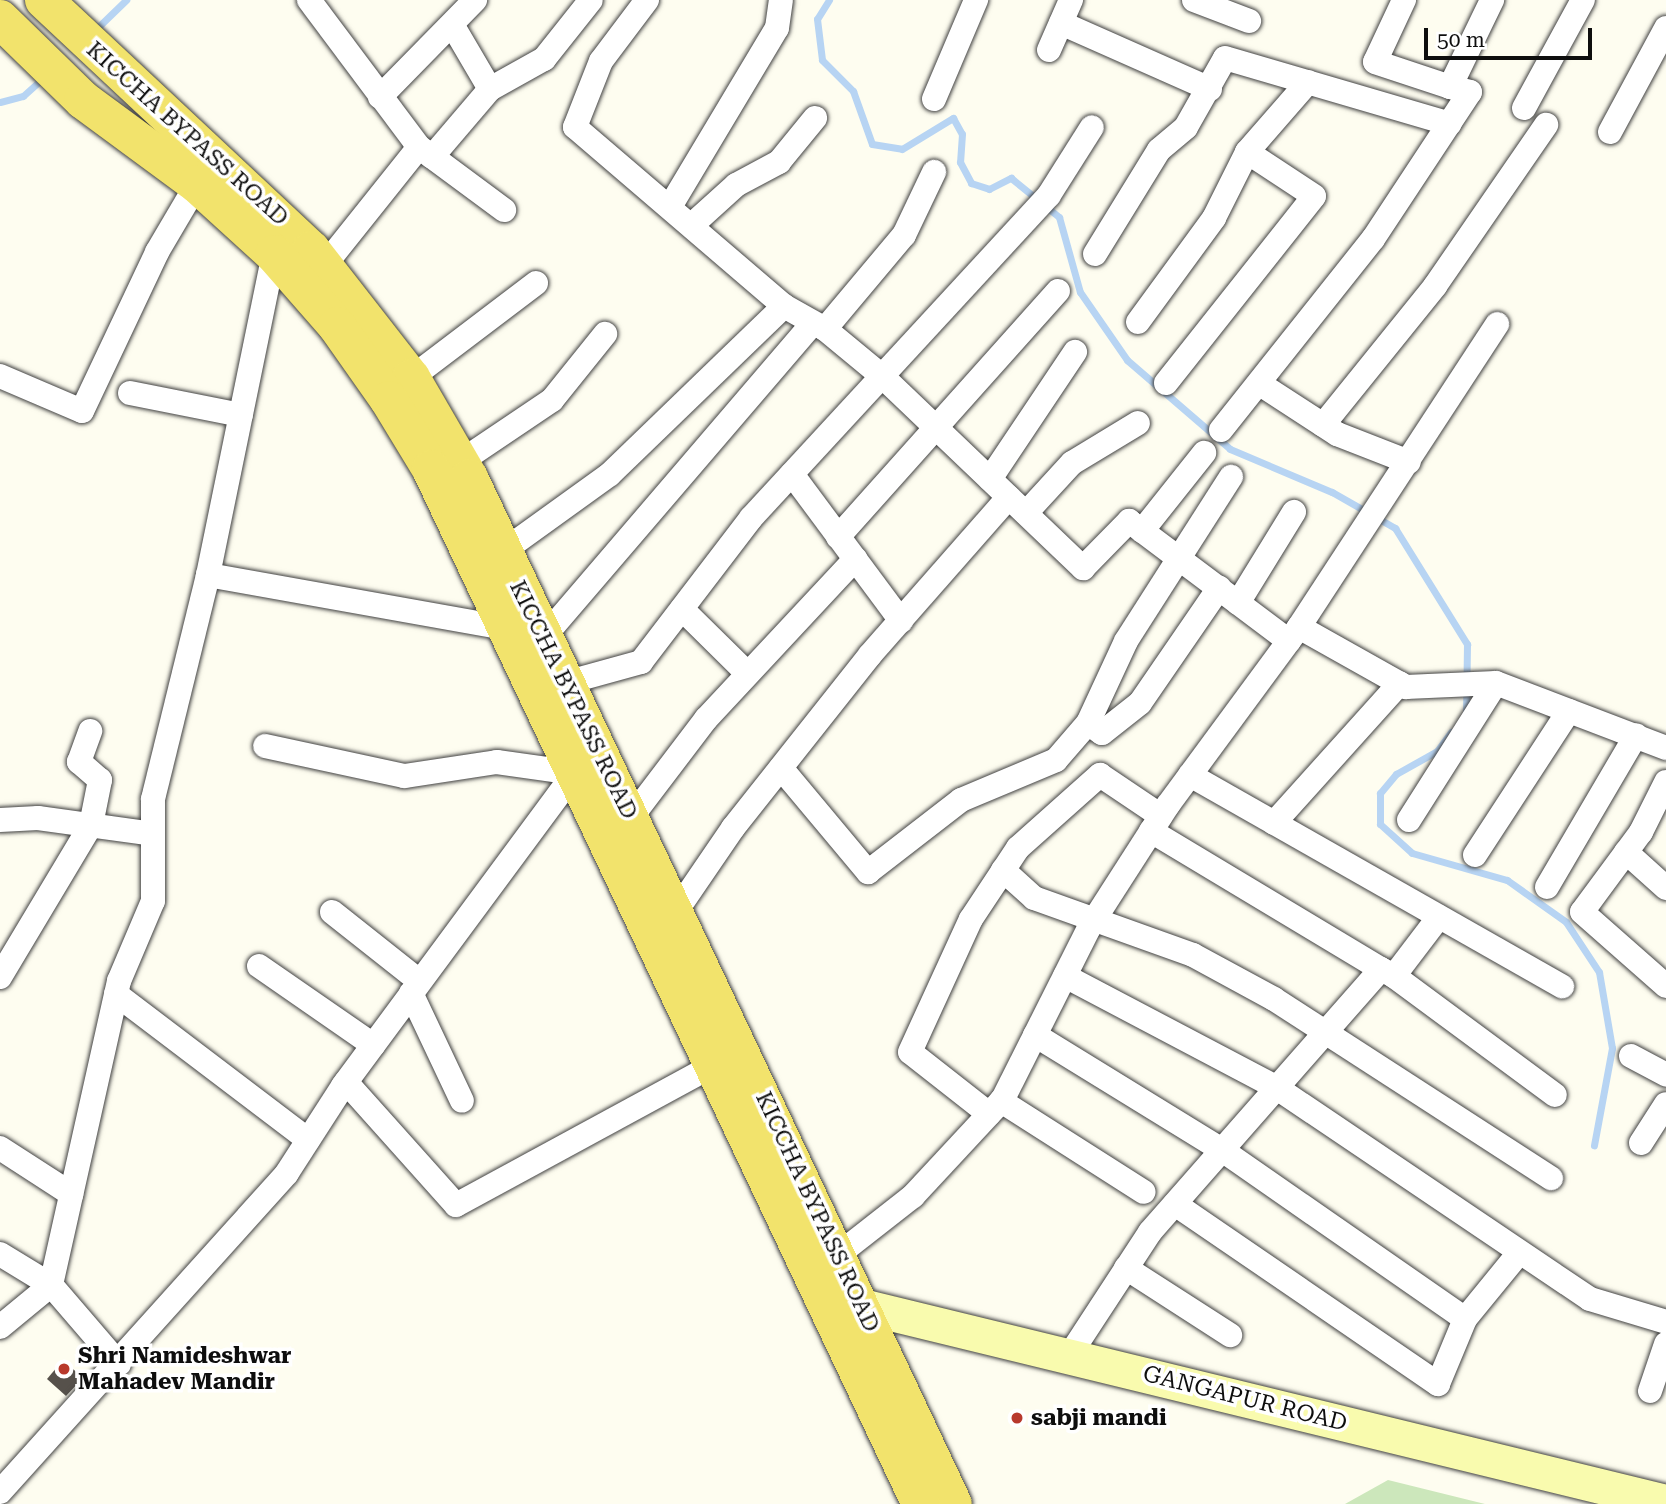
<!DOCTYPE html>
<style>
body{margin:0}
#map{position:relative;width:1666px;height:1504px;overflow:hidden;background:#fefdf0;font-family:"Roboto Serif",serif}
div>[style]{position:absolute}
.green>*{inset:0;background:#cce7bb}
.stream>*{height:7px;margin:-3.5px;padding:0 3.5px;transform-origin:3.5px;border-radius:3.5px;background:#b7d4f3}
.building>*{inset:0;background:#56514b}
.roads{filter:drop-shadow(0 0 2px #414141) drop-shadow(0 0 2px #414141)}
.street>*{height:24px;margin:-12px;padding:0 12px;transform-origin:12px;border-radius:12px;background:#fff}
.secondary>*{height:35px;margin:-17.5px;padding:0 17.5px;transform-origin:17.5px;border-radius:17.5px;background:#f9fbae}
.primary>*{height:38px;margin:-19px;padding:0 19px;transform-origin:19px;border-radius:19px;background:#f2e36c}
.dots>*{width:19px;height:19px;translate:-50% -50%;box-sizing:border-box;border:4px solid #fff;border-radius:50%}
span{translate:-50% -50%;white-space:nowrap;text-align:center;line-height:1.15;-webkit-text-stroke:7px #fff;paint-order:stroke}
.street-label{font-size:23px;color:#0e0e0e}
.poi-label{font-size:23px;color:#0e0e0e;font-weight:700}
.left{translate:0 -50%;text-align:left}
.scale{position:absolute;left:1424px;top:28px;width:168px;height:32px;box-sizing:border-box;border:4px solid #0e0e0e;border-top:0;padding-left:9px;font-size:21px;line-height:24px;white-space:nowrap;color:#0e0e0e;-webkit-text-stroke:5px #fff;paint-order:stroke}
</style>
<div id="map">
<div class="green">
<i style="clip-path:polygon(1388px 1480px,1485px 1504px,1345px 1504px)"></i>
</div>
<div class="stream">
<i style="left:829px;top:0;width:22px;rotate:122deg"></i>
<i style="left:817px;top:19px;width:41px;rotate:83deg"></i>
<i style="left:822px;top:60px;width:44px;rotate:45deg"></i>
<i style="left:853px;top:91px;width:56px;rotate:70.3deg"></i>
<i style="left:872px;top:144px;width:30px;rotate:9deg"></i>
<i style="left:902px;top:149px;width:60px;rotate:-31.3deg"></i>
<i style="left:953px;top:118px;width:18px;rotate:61deg"></i>
<i style="left:962px;top:134px;width:28px;rotate:94deg"></i>
<i style="left:960px;top:162px;width:24px;rotate:62deg"></i>
<i style="left:971px;top:183px;width:19px;rotate:18deg"></i>
<i style="left:989px;top:189px;width:25px;rotate:-27deg"></i>
<i style="left:1011px;top:178px;width:62px;rotate:39.1deg"></i>
<i style="left:1059px;top:217px;width:78px;rotate:74.4deg"></i>
<i style="left:1080px;top:292px;width:83px;rotate:55.3deg"></i>
<i style="left:1127px;top:360px;width:136px;rotate:40.8deg"></i>
<i style="left:1230px;top:449px;width:111px;rotate:22.9deg"></i>
<i style="left:1332px;top:492px;width:73px;rotate:29.7deg"></i>
<i style="left:1395px;top:528px;width:137px;rotate:58.2deg"></i>
<i style="left:1467px;top:644px;width:68px;rotate:90.8deg"></i>
<i style="left:94px;top:31px;width:45px;rotate:-44.1deg"></i>
<i style="left:0;top:102px;width:24px;rotate:-15deg"></i>
<i style="left:23px;top:96px;width:28px;rotate:-42deg"></i>
<i style="left:1451px;top:732px;width:24px;rotate:126deg"></i>
<i style="left:1437px;top:751px;width:47px;rotate:150.7deg"></i>
<i style="left:1396px;top:774px;width:25px;rotate:130deg"></i>
<i style="left:1380px;top:793px;width:31px;rotate:90deg"></i>
<i style="left:1380px;top:824px;width:43px;rotate:42.2deg"></i>
<i style="left:1412px;top:853px;width:99px;rotate:15.9deg"></i>
<i style="left:1507px;top:880px;width:72px;rotate:35.4deg"></i>
<i style="left:1566px;top:922px;width:60px;rotate:56.6deg"></i>
<i style="left:1599px;top:972px;width:77px;rotate:80.3deg"></i>
<i style="left:1612px;top:1048px;width:99px;rotate:100.5deg"></i>
</div>
<div class="building">
<i style="clip-path:polygon(63px 1360px,83px 1378px,66px 1396px,47px 1379px)"></i>
</div>
<div class="roads">
<div class="street">
<i style="left:309px;top:0;width:184px;rotate:53.2deg"></i>
<i style="left:419px;top:147px;width:106px;rotate:36.5deg"></i>
<i style="left:647px;top:0;width:76px;rotate:127deg"></i>
<i style="left:601px;top:61px;width:71px;rotate:111.5deg"></i>
<i style="left:575px;top:127px;width:275px;rotate:40.6deg"></i>
<i style="left:784px;top:306px;width:47px;rotate:29.3deg"></i>
<i style="left:825px;top:329px;width:75px;rotate:39.6deg"></i>
<i style="left:883px;top:377px;width:277px;rotate:43.7deg"></i>
<i style="left:1083px;top:568px;width:66px;rotate:-45.6deg"></i>
<i style="left:1129px;top:521px;width:200px;rotate:36.9deg"></i>
<i style="left:1194px;top:0;width:59px;rotate:20.9deg"></i>
<i style="left:1404px;top:0;width:68px;rotate:115.1deg"></i>
<i style="left:1375px;top:62px;width:79px;rotate:18.4deg"></i>
<i style="left:1450px;top:87px;width:97px;rotate:-64.2deg"></i>
<i style="left:1061px;top:23px;width:163px;rotate:23.9deg"></i>
<i style="left:453px;top:26px;width:73px;rotate:59.6deg"></i>
<i style="left:1049px;top:50px;width:55px;rotate:-66.3deg"></i>
<i style="left:380px;top:97px;width:136px;rotate:-45.6deg"></i>
<i style="left:934px;top:99px;width:108px;rotate:-67deg"></i>
<i style="left:1524px;top:108px;width:123px;rotate:-61.4deg"></i>
<i style="left:1610px;top:132px;width:118px;rotate:-61.7deg"></i>
<i style="left:432px;top:157px;width:89px;rotate:-49.5deg"></i>
<i style="left:490px;top:89px;width:62px;rotate:-29.1deg"></i>
<i style="left:544px;top:59px;width:75px;rotate:-51.5deg"></i>
<i style="left:671px;top:205px;width:206px;rotate:-59.1deg"></i>
<i style="left:777px;top:28px;width:28px;rotate:-82deg"></i>
<i style="left:693px;top:224px;width:58px;rotate:-42.2deg"></i>
<i style="left:736px;top:185px;width:49px;rotate:-28.1deg"></i>
<i style="left:779px;top:162px;width:57px;rotate:-50.7deg"></i>
<i style="left:1095px;top:254px;width:122px;rotate:-58.4deg"></i>
<i style="left:1159px;top:150px;width:35px;rotate:-40deg"></i>
<i style="left:1186px;top:127px;width:79px;rotate:-60.5deg"></i>
<i style="left:1225px;top:58px;width:234px;rotate:16.3deg"></i>
<i style="left:324px;top:266px;width:152px;rotate:-51.4deg"></i>
<i style="left:1138px;top:322px;width:129px;rotate:-53.8deg"></i>
<i style="left:1214px;top:218px;width:74px;rotate:-63.4deg"></i>
<i style="left:1247px;top:152px;width:93px;rotate:-48.9deg"></i>
<i style="left:825px;top:329px;width:123px;rotate:-50deg"></i>
<i style="left:904px;top:235px;width:70px;rotate:-64.5deg"></i>
<i style="left:0;top:376px;width:89px;rotate:23.1deg"></i>
<i style="left:82px;top:411px;width:176px;rotate:-64.7deg"></i>
<i style="left:157px;top:252px;width:79px;rotate:-59.5deg"></i>
<i style="left:411px;top:378px;width:157px;rotate:-37.2deg"></i>
<i style="left:1166px;top:383px;width:238px;rotate:-51.6deg"></i>
<i style="left:1314px;top:196px;width:80px;rotate:-146.7deg"></i>
<i style="left:1260px;top:384px;width:92px;rotate:33deg"></i>
<i style="left:1337px;top:434px;width:77px;rotate:21.3deg"></i>
<i style="left:130px;top:393px;width:113px;rotate:11.2deg"></i>
<i style="left:1323px;top:425px;width:179px;rotate:-51.1deg"></i>
<i style="left:1435px;top:286px;width:196px;rotate:-55.4deg"></i>
<i style="left:1221px;top:430px;width:244px;rotate:-51.5deg"></i>
<i style="left:1373px;top:239px;width:176px;rotate:-56.6deg"></i>
<i style="left:1470px;top:92px;width:21px;rotate:-166deg"></i>
<i style="left:460px;top:462px;width:111px;rotate:-34deg"></i>
<i style="left:552px;top:400px;width:85px;rotate:-51.2deg"></i>
<i style="left:792px;top:474px;width:183px;rotate:53.4deg"></i>
<i style="left:990px;top:479px;width:153px;rotate:-56.2deg"></i>
<i style="left:1026px;top:513px;width:68px;rotate:-47.4deg"></i>
<i style="left:1072px;top:463px;width:77px;rotate:-31.2deg"></i>
<i style="left:1142px;top:531px;width:100px;rotate:-51.5deg"></i>
<i style="left:838px;top:537px;width:330px;rotate:-48.2deg"></i>
<i style="left:502px;top:552px;width:133px;rotate:-35.8deg"></i>
<i style="left:610px;top:474px;width:242px;rotate:-44deg"></i>
<i style="left:208px;top:575px;width:302px;rotate:10.1deg"></i>
<i style="left:1238px;top:603px;width:107px;rotate:-58.4deg"></i>
<i style="left:682px;top:609px;width:91px;rotate:44.6deg"></i>
<i style="left:1299px;top:627px;width:123px;rotate:29.3deg"></i>
<i style="left:1406px;top:687px;width:90px;rotate:-2.5deg"></i>
<i style="left:1496px;top:683px;width:182px;rotate:20.9deg"></i>
<i style="left:543px;top:638px;width:412px;rotate:-49.4deg"></i>
<i style="left:565px;top:683px;width:79px;rotate:-15.4deg"></i>
<i style="left:641px;top:662px;width:181px;rotate:-52.6deg"></i>
<i style="left:751px;top:518px;width:439px;rotate:-47.3deg"></i>
<i style="left:1049px;top:195px;width:80px;rotate:-57.7deg"></i>
<i style="left:1088px;top:723px;width:17px;rotate:36deg"></i>
<i style="left:1102px;top:733px;width:48px;rotate:-38.3deg"></i>
<i style="left:1140px;top:703px;width:140px;rotate:-55.5deg"></i>
<i style="left:781px;top:768px;width:136px;rotate:50.1deg"></i>
<i style="left:868px;top:872px;width:118px;rotate:-37.7deg"></i>
<i style="left:961px;top:800px;width:103px;rotate:-22.8deg"></i>
<i style="left:1056px;top:760px;width:49px;rotate:-49.1deg"></i>
<i style="left:1088px;top:723px;width:90px;rotate:-65.1deg"></i>
<i style="left:1126px;top:641px;width:195px;rotate:-57.4deg"></i>
<i style="left:1190px;top:775px;width:428px;rotate:29.6deg"></i>
<i style="left:1666px;top:782px;width:56px;rotate:116.6deg"></i>
<i style="left:1641px;top:832px;width:99px;rotate:126.4deg"></i>
<i style="left:1582px;top:912px;width:112px;rotate:41.4deg"></i>
<i style="left:630px;top:819px;width:126px;rotate:-52.8deg"></i>
<i style="left:706px;top:719px;width:219px;rotate:-47deg"></i>
<i style="left:0;top:820px;width:38px;rotate:-3deg"></i>
<i style="left:38px;top:818px;width:116px;rotate:7.9deg"></i>
<i style="left:1409px;top:820px;width:162px;rotate:-57.6deg"></i>
<i style="left:1274px;top:823px;width:188px;rotate:-48deg"></i>
<i style="left:1151px;top:831px;width:268px;rotate:31deg"></i>
<i style="left:1626px;top:852px;width:54px;rotate:42deg"></i>
<i style="left:1475px;top:855px;width:172px;rotate:-56.9deg"></i>
<i style="left:1003px;top:870px;width:42px;rotate:42.1deg"></i>
<i style="left:1034px;top:898px;width:169px;rotate:19.7deg"></i>
<i style="left:1193px;top:955px;width:92px;rotate:28.5deg"></i>
<i style="left:1274px;top:999px;width:330px;rotate:32.9deg"></i>
<i style="left:1547px;top:887px;width:176px;rotate:-59.6deg"></i>
<i style="left:332px;top:912px;width:111px;rotate:38.4deg"></i>
<i style="left:675px;top:913px;width:103px;rotate:-55.7deg"></i>
<i style="left:733px;top:828px;width:221px;rotate:-51.6deg"></i>
<i style="left:870px;top:655px;width:210px;rotate:-48.7deg"></i>
<i style="left:259px;top:966px;width:139px;rotate:34.7deg"></i>
<i style="left:1065px;top:976px;width:240px;rotate:27.8deg"></i>
<i style="left:1277px;top:1088px;width:377px;rotate:34deg"></i>
<i style="left:1590px;top:1299px;width:79px;rotate:16.8deg"></i>
<i style="left:1394px;top:976px;width:200px;rotate:36.5deg"></i>
<i style="left:0;top:977px;width:177px;rotate:-59.1deg"></i>
<i style="left:91px;top:825px;width:46px;rotate:-78.7deg"></i>
<i style="left:100px;top:780px;width:28px;rotate:-139deg"></i>
<i style="left:79px;top:762px;width:33px;rotate:-70deg"></i>
<i style="left:411px;top:993px;width:119px;rotate:64.7deg"></i>
<i style="left:116px;top:994px;width:241px;rotate:37.2deg"></i>
<i style="left:1035px;top:1035px;width:220px;rotate:31.6deg"></i>
<i style="left:1222px;top:1150px;width:296px;rotate:34.8deg"></i>
<i style="left:1631px;top:1056px;width:40px;rotate:28deg"></i>
<i style="left:346px;top:1082px;width:165px;rotate:48.2deg"></i>
<i style="left:456px;top:1205px;width:294px;rotate:-28.5deg"></i>
<i style="left:1001px;top:1101px;width:169px;rotate:32.5deg"></i>
<i style="left:989px;top:1114px;width:100px;rotate:-141.9deg"></i>
<i style="left:910px;top:1052px;width:146px;rotate:-65.4deg"></i>
<i style="left:971px;top:919px;width:85px;rotate:-56.5deg"></i>
<i style="left:1018px;top:848px;width:110px;rotate:-41.7deg"></i>
<i style="left:1100px;top:775px;width:73px;rotate:33.9deg"></i>
<i style="left:1641px;top:1143px;width:46px;rotate:-57.3deg"></i>
<i style="left:0;top:1148px;width:85px;rotate:32.9deg"></i>
<i style="left:1175px;top:1204px;width:319px;rotate:34.4deg"></i>
<i style="left:1438px;top:1384px;width:70px;rotate:-67.4deg"></i>
<i style="left:1465px;top:1319px;width:85px;rotate:-50.7deg"></i>
<i style="left:0;top:1254px;width:60px;rotate:31.3deg"></i>
<i style="left:51px;top:1285px;width:66px;rotate:140.5deg"></i>
<i style="left:825px;top:1265px;width:112px;rotate:-38.1deg"></i>
<i style="left:913px;top:1196px;width:132px;rotate:-47.1deg"></i>
<i style="left:1003px;top:1099px;width:191px;rotate:-63.3deg"></i>
<i style="left:1089px;top:928px;width:146px;rotate:-57.3deg"></i>
<i style="left:1168px;top:805px;width:221px;rotate:-53.6deg"></i>
<i style="left:1299px;top:627px;width:362px;rotate:-56.8deg"></i>
<i style="left:1126px;top:1268px;width:124px;rotate:32.8deg"></i>
<i style="left:1069px;top:1356px;width:148px;rotate:-56.8deg"></i>
<i style="left:1150px;top:1232px;width:350px;rotate:-48.7deg"></i>
<i style="left:1381px;top:969px;width:15px;rotate:28deg"></i>
<i style="left:1394px;top:976px;width:74px;rotate:-52.7deg"></i>
<i style="left:119px;top:1364px;width:104px;rotate:-130.7deg"></i>
<i style="left:51px;top:1285px;width:312px;rotate:-77.4deg"></i>
<i style="left:119px;top:981px;width:87px;rotate:-67deg"></i>
<i style="left:153px;top:901px;width:102px;rotate:-90deg"></i>
<i style="left:153px;top:799px;width:231px;rotate:-76.2deg"></i>
<i style="left:208px;top:575px;width:328px;rotate:-78.4deg"></i>
<i style="left:1650px;top:1391px;width:50px;rotate:-71.2deg"></i>
<i style="left:0;top:1492px;width:429px;rotate:-48deg"></i>
<i style="left:287px;top:1173px;width:103px;rotate:-57.2deg"></i>
<i style="left:343px;top:1086px;width:390px;rotate:-53.5deg"></i>
<i style="left:575px;top:773px;width:79px;rotate:-172deg"></i>
<i style="left:497px;top:762px;width:94px;rotate:171.4deg"></i>
<i style="left:404px;top:776px;width:142px;rotate:-167.8deg"></i>
</div>
<div class="secondary">
<i style="left:837px;top:1300px;width:853px;rotate:13.69deg"></i>
</div>
<div class="primary">
<i style="left:44px;top:0;width:366px;rotate:43.1deg"></i>
<i style="left:311px;top:250px;width:162px;rotate:52deg"></i>
<i style="left:411px;top:378px;width:116px;rotate:59.9deg"></i>
<i style="left:469px;top:478px;width:1134px;rotate:64.75deg"></i>
<i style="left:0;top:19px;width:116px;rotate:44.3deg"></i>
<i style="left:83px;top:100px;width:142px;rotate:36.4deg"></i>
<i style="left:197px;top:184px;width:104px;rotate:42.3deg"></i>
<i style="left:274px;top:254px;width:96px;rotate:48.8deg"></i>
<i style="left:337px;top:326px;width:90px;rotate:54.9deg"></i>
<i style="left:389px;top:400px;width:81px;rotate:58.7deg"></i>
<i style="left:431px;top:469px;width:1145px;rotate:64.67deg"></i>
</div>
</div>
<div class="dots">
<i style="left:64px;top:1369px;background:#b8392c"></i>
<i style="left:1017px;top:1418px;background:#b8392c"></i>
</div>
<div class="street-label">
<span style="left:187px;top:134px;rotate:42deg">KICCHA BYPASS ROAD</span>
<span style="left:573px;top:700px;rotate:64deg">KICCHA BYPASS ROAD</span>
<span style="left:817px;top:1212px;rotate:65deg">KICCHA BYPASS ROAD</span>
<span style="left:1245px;top:1399px;rotate:14deg">GANGAPUR ROAD</span>
</div>
<div class="poi-label">
<span class="left" style="left:78px;top:1369px">Shri Namideshwar<br>Mahadev Mandir</span>
<span class="left" style="left:1031px;top:1418px">sabji mandi</span>
</div>
<div class="scale">50 m</div>
</div>
